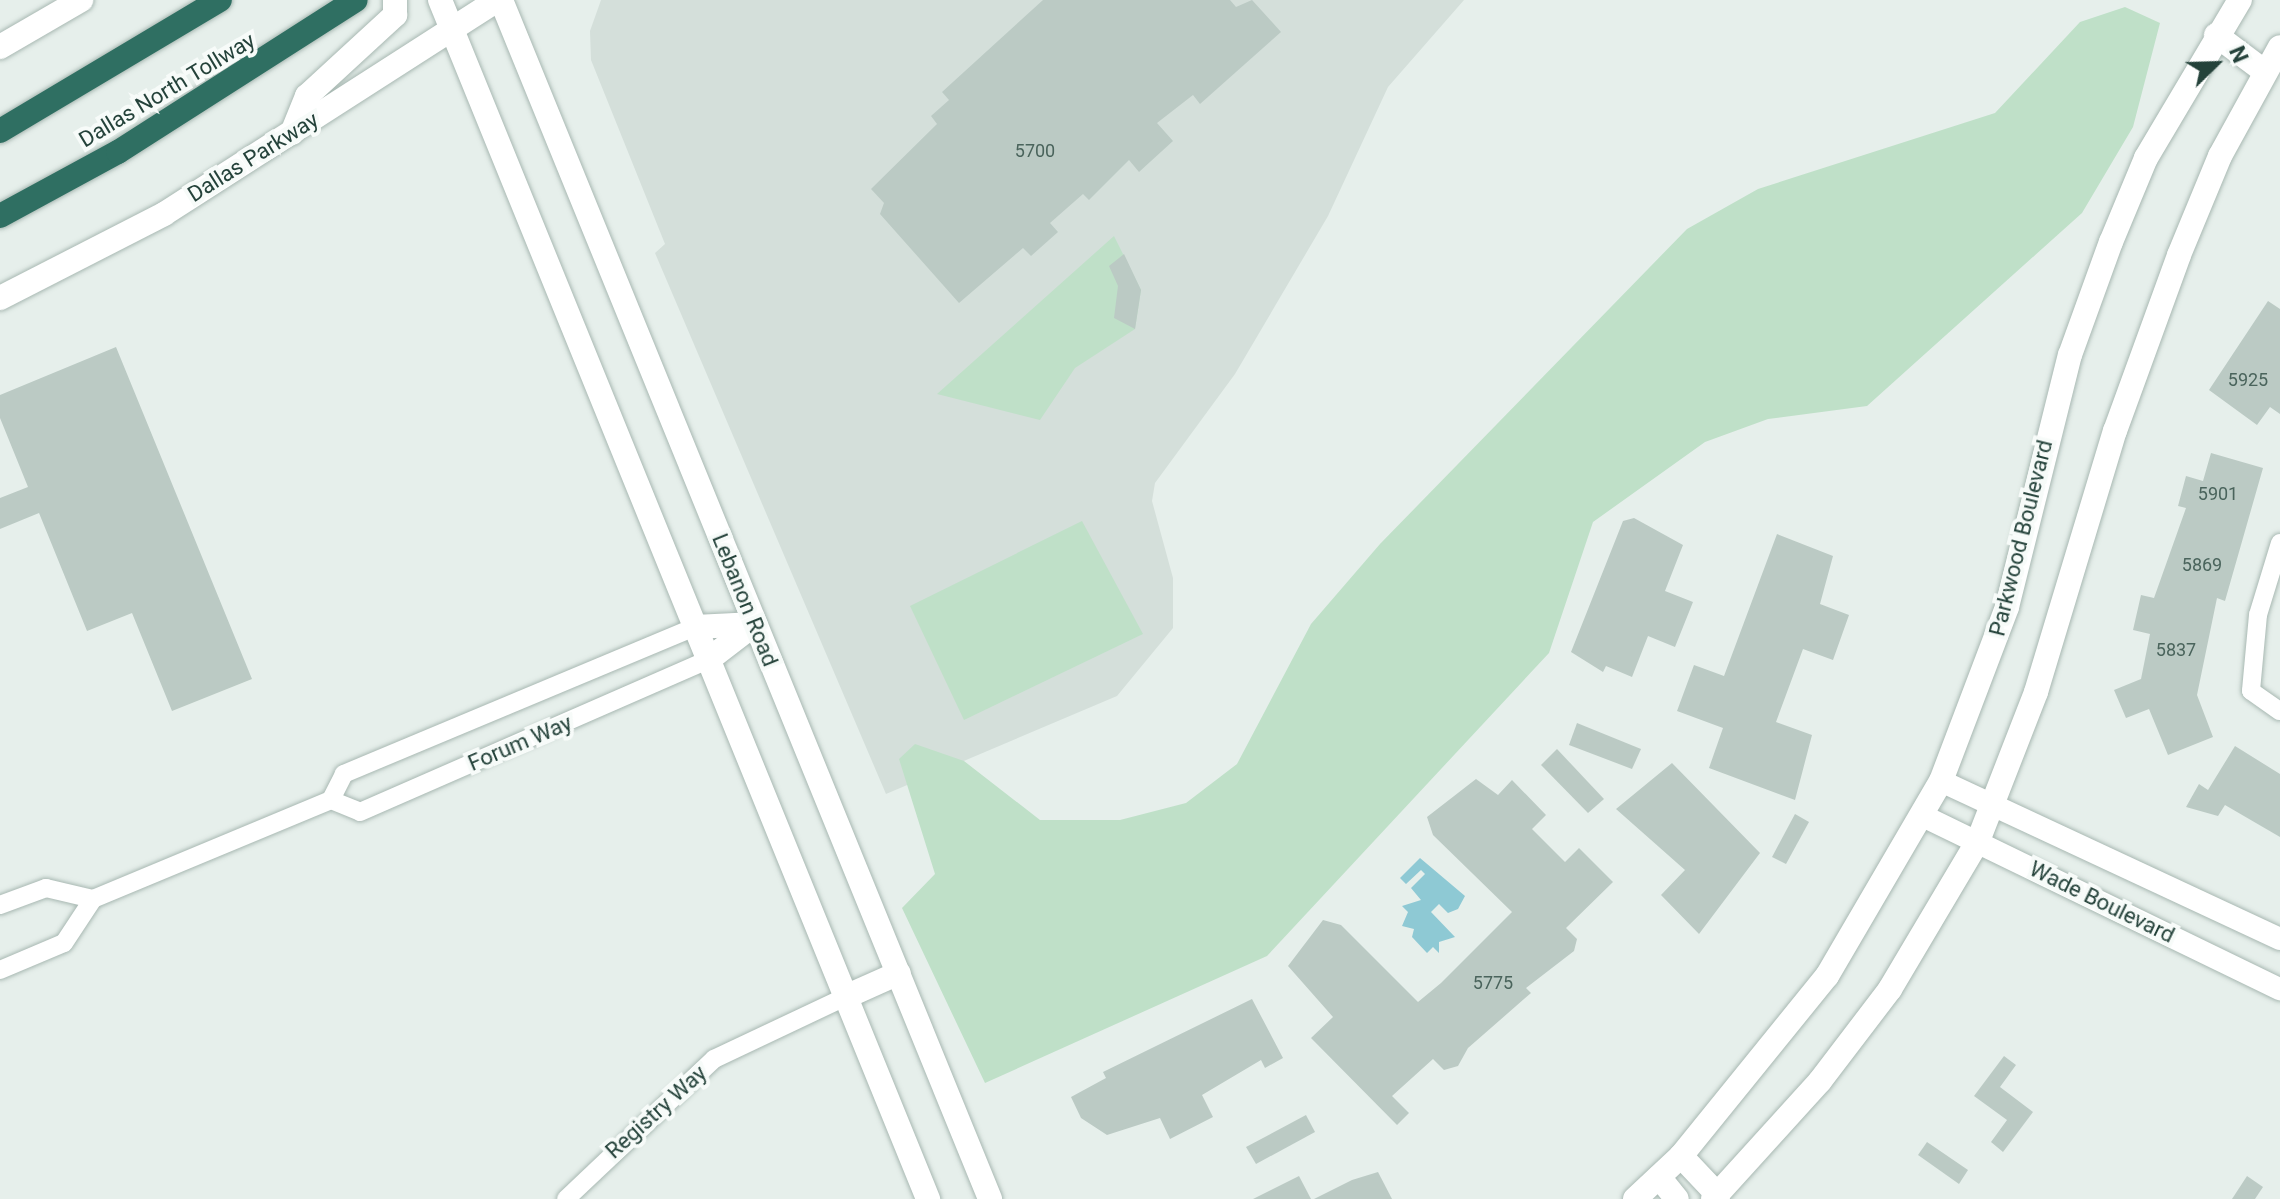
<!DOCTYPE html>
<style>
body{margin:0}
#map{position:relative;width:2280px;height:1199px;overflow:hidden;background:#e6efeb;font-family:Roboto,sans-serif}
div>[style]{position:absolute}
.built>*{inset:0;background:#d4dfda}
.green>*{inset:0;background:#bfe0c8}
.water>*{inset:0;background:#8ec9d4}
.building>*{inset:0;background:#bbcac4}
.roads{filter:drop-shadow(0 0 2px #a8b8b2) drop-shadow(0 0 2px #a8b8b2)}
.minor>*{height:18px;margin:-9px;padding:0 9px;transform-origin:9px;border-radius:9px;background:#fff}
.tertiary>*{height:22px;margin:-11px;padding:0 11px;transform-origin:11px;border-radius:11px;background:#fff}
.secondary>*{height:24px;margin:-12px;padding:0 12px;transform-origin:12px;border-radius:12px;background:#fff}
.motorway>*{height:24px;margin:-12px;padding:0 12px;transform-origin:12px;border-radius:12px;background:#2f6f62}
span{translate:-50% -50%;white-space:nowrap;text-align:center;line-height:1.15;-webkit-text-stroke:8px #f7fbf9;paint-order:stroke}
.number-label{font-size:18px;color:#4a645c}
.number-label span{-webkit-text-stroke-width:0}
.street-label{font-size:22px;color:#24423a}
.north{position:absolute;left:2176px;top:24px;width:80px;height:80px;-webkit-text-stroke:6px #f7fbf9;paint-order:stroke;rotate:67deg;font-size:22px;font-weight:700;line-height:32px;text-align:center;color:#24423a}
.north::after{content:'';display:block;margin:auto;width:28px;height:36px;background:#24423a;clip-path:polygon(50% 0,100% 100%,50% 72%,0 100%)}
</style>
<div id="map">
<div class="built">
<i style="clip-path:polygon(601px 0,1464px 0,1388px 87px,1328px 216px,1235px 374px,1155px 483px,1152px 501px,1173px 578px,1173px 628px,1117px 696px,886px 794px,655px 253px,665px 244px,591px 60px,590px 31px)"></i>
</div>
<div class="green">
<i style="clip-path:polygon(2125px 7px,2160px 23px,2133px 127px,2082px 213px,1867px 406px,1768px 419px,1705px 442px,1593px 522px,1549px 653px,1267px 956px,985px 1083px,902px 908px,935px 874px,899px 759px,915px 744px,964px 761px,1040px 820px,1120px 820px,1186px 803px,1237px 764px,1311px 624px,1380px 544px,1687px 229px,1758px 189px,1995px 113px,2080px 22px)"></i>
<i style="clip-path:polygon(1114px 236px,1141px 290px,1135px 329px,1075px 368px,1040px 420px,937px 394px)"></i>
<i style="clip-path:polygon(1082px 521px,1143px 634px,964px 720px,910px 606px)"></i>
</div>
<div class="water">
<i style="clip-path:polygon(1420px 858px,1465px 896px,1458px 909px,1448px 913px,1439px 904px,1431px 912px,1455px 937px,1439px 942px,1439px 953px,1433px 947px,1427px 953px,1412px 937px,1414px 929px,1402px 926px,1408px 912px,1402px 906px,1421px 900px,1411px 888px,1425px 874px,1421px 870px,1406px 884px,1400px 878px)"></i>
</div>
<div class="building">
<i style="clip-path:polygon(1043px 0,1230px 0,1236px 7px,1252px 0,1281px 32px,1200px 104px,1193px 95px,1157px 123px,1173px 141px,1139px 172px,1129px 160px,1089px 200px,1083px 194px,1050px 223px,1058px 232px,1031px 256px,1023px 248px,959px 303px,880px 214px,884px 203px,871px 189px,937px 124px,931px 116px,949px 100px,942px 92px)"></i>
<i style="clip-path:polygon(1124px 254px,1141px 290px,1135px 329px,1114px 318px,1118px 286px,1109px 266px)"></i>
<i style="clip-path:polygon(2268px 301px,2280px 309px,2280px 414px,2270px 407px,2257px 425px,2209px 390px)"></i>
<i style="clip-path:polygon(116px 347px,252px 679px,172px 711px,132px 613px,87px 631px,39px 513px,0 529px,0 498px,28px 487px,0 418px,0 395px)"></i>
<i style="clip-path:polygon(2211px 453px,2263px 468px,2225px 601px,2217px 598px,2197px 695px,2213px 737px,2168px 755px,2149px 709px,2126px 718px,2114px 690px,2141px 679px,2150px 634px,2133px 630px,2141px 595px,2154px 598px,2186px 508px,2178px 506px,2186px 476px,2203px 481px)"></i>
<i style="clip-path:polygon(1634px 518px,1683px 545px,1665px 591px,1693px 602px,1675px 647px,1648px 636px,1632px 677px,1606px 666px,1603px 672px,1571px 652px,1623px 521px)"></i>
<i style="clip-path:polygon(1777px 534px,1833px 556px,1820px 604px,1849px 615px,1833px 660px,1803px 649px,1776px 722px,1812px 735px,1795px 800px,1709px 768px,1723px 728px,1677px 711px,1694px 665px,1724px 676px)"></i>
<i style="clip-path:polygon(1577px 723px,1641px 749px,1632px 769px,1569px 745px)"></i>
<i style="clip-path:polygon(2235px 746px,2280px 774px,2280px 837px,2225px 805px,2218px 816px,2186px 807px,2199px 784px,2208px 790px)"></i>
<i style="clip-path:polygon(1557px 749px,1604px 799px,1588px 813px,1541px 765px)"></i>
<i style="clip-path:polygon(1672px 763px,1760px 853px,1699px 934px,1661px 895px,1685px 870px,1616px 809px)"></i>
<i style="clip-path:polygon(1476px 779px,1498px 795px,1512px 780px,1546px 815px,1532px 829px,1565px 862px,1579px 848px,1613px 882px,1566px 928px,1577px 939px,1574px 951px,1526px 988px,1531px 993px,1468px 1048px,1458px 1066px,1444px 1070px,1433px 1059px,1392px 1096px,1409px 1113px,1397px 1125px,1311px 1038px,1333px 1017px,1288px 966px,1323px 920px,1341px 925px,1418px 1002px,1441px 983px,1512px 912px,1433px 835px,1427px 817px)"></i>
<i style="clip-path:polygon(1795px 814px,1809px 822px,1786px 864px,1772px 857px)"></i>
<i style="clip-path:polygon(1252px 999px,1283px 1058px,1265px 1068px,1261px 1060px,1202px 1095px,1213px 1117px,1170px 1139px,1160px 1118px,1107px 1135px,1081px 1118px,1071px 1097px,1106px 1078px,1103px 1072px)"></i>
<i style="clip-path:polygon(2004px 1056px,2016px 1065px,2000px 1087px,2033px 1112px,2003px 1152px,1991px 1142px,2007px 1120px,1974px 1096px)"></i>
<i style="clip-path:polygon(1306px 1115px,1315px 1132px,1256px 1164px,1246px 1147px)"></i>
<i style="clip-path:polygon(1927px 1142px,1968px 1170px,1959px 1184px,1918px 1155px)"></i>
<i style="clip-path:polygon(1378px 1172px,1392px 1199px,1314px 1199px,1352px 1180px)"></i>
<i style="clip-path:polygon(1299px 1176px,1311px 1199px,1253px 1199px)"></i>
<i style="clip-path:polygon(2247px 1176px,2263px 1187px,2255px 1199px,2232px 1199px)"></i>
</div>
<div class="roads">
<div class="minor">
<i style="left:2280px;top:543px;width:75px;rotate:107deg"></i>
<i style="left:2258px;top:615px;width:76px;rotate:95.3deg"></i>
<i style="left:2251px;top:691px;width:35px;rotate:35deg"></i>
<i style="left:695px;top:627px;width:381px;rotate:157.3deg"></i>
<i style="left:344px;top:774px;width:29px;rotate:117deg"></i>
<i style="left:331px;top:800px;width:31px;rotate:22deg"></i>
<i style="left:360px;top:812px;width:380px;rotate:-23.6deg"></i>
<i style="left:0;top:905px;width:49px;rotate:-20.3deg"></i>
<i style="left:46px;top:888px;width:48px;rotate:13.2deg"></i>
<i style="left:93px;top:899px;width:258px;rotate:-22.6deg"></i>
<i style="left:0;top:970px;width:69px;rotate:-22.9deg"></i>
<i style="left:64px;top:943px;width:53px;rotate:-56.6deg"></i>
<i style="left:566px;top:1199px;width:204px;rotate:-43.4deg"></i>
<i style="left:714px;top:1059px;width:143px;rotate:-25.3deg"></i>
</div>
<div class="tertiary">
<i style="left:1941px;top:781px;width:374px;rotate:25deg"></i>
<i style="left:1923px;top:816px;width:397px;rotate:25.9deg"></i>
</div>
<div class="secondary">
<i style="left:440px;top:0;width:1295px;rotate:67.85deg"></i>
<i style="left:501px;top:0;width:1295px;rotate:67.81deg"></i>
<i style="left:2216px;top:35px;width:60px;rotate:36.9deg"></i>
<i style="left:0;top:47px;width:94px;rotate:-30.1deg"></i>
<i style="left:292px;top:133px;width:40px;rotate:-68deg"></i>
<i style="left:307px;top:96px;width:120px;rotate:-42.6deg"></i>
<i style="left:395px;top:15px;width:15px;rotate:-90deg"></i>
<i style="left:0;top:298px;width:184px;rotate:-27.1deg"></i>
<i style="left:164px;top:214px;width:396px;rotate:-32.7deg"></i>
<i style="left:695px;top:627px;width:60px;rotate:-2.9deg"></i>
<i style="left:708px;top:660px;width:59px;rotate:-37.5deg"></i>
<i style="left:843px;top:998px;width:61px;rotate:-24.1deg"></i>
<i style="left:1681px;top:1156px;width:54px;rotate:46.5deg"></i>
<i style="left:1659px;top:1177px;width:28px;rotate:51deg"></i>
<i style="left:1635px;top:1199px;width:63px;rotate:-43.1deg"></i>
<i style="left:1681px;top:1156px;width:232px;rotate:-51deg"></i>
<i style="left:1827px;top:976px;width:226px;rotate:-59.7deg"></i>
<i style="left:1941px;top:781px;width:186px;rotate:-69.2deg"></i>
<i style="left:2007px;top:607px;width:260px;rotate:-76deg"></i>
<i style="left:2070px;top:355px;width:120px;rotate:-70.1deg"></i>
<i style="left:2111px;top:242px;width:91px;rotate:-67.4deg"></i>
<i style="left:2146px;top:158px;width:184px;rotate:-59.3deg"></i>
<i style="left:1713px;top:1199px;width:159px;rotate:-47.8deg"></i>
<i style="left:1820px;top:1081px;width:116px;rotate:-52.7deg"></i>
<i style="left:1890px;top:989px;width:172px;rotate:-59.3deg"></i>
<i style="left:1978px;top:841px;width:160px;rotate:-68.7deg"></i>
<i style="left:2036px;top:692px;width:273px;rotate:-73.2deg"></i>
<i style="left:2115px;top:431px;width:187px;rotate:-70deg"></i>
<i style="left:2179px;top:255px;width:107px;rotate:-67.5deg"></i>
<i style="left:2220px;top:156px;width:124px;rotate:-61.2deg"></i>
</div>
<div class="motorway">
<i style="left:0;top:131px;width:256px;rotate:-30.8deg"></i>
<i style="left:0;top:216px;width:134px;rotate:-28.5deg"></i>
<i style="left:118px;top:152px;width:282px;rotate:-32.6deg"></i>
</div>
</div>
<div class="number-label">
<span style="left:1035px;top:151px">5700</span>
<span style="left:2248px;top:380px">5925</span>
<span style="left:2218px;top:494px">5901</span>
<span style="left:2202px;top:565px">5869</span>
<span style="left:2176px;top:650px">5837</span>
<span style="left:1493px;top:983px">5775</span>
</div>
<div class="street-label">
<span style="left:167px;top:90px;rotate:-31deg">Dallas North Tollway</span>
<span style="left:253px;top:157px;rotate:-32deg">Dallas Parkway</span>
<span style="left:2021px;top:538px;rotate:-76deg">Parkwood Boulevard</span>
<span style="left:745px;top:600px;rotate:68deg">Lebanon Road</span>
<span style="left:520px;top:743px;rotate:-23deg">Forum Way</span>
<span style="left:2102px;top:902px;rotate:26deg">Wade Boulevard</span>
<span style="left:656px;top:1112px;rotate:-42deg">Registry Way</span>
</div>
<div class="north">N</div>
</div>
